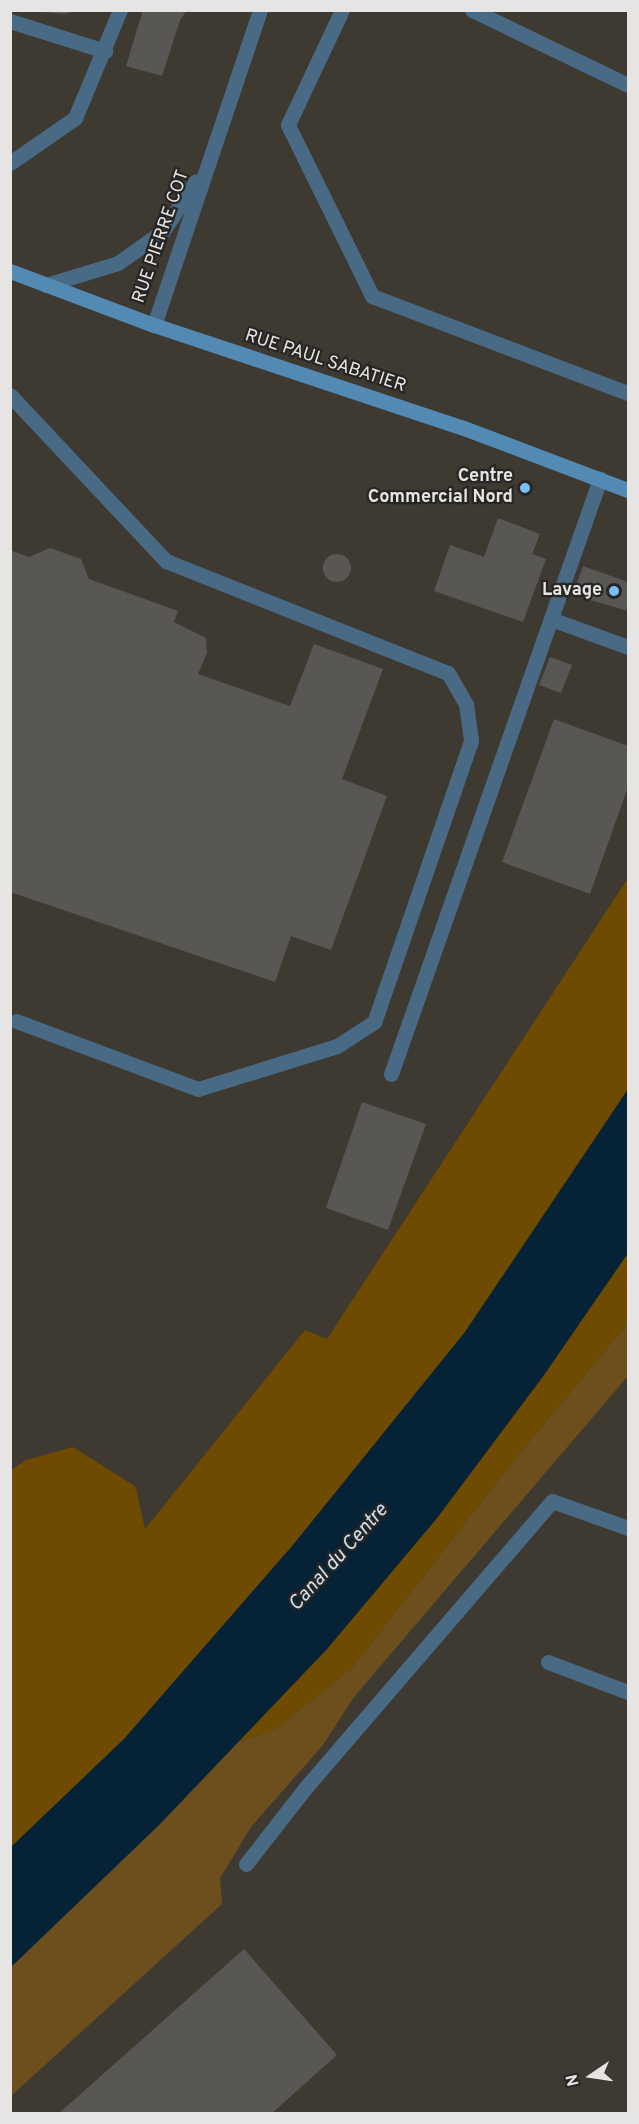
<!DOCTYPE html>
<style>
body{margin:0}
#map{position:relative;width:639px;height:2124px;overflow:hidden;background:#31302d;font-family:Overpass,sans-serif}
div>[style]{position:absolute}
.built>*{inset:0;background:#3e3931}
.green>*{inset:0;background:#6f4b01}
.forest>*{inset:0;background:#6d4f1e}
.water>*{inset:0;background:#052236}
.building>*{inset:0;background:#585754}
.round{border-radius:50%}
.service>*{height:15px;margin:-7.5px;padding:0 7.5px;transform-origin:7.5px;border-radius:7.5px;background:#486a84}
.minor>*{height:15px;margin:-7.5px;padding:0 7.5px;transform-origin:7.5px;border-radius:7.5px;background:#486a84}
.secondary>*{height:15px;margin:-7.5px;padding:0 7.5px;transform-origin:7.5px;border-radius:7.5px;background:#528ab3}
.dots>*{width:16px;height:16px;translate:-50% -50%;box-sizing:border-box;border:3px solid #272624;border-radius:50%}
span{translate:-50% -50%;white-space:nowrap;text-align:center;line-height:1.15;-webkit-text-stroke:4.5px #272624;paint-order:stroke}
.street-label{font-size:18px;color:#e6e5e3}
.poi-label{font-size:18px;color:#e6e5e3;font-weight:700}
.right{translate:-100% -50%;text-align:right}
.water-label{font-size:20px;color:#cce0f0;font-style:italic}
.frame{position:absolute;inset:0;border:12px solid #e6e5e3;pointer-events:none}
.north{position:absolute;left:561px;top:2046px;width:60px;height:60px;-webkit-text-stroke:4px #272624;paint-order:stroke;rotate:257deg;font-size:16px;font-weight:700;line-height:24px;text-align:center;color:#e6e5e3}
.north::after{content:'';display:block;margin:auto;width:21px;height:27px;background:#e6e5e3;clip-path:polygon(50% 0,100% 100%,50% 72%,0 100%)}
</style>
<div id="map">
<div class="built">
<i style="clip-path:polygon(11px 11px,628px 11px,628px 2113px,11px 2114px)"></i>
</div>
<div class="green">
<i style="clip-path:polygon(628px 878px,628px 1089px,600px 1135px,465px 1332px,293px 1545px,124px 1739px,11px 1847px,11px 1470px,26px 1460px,73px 1447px,136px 1487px,145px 1529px,305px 1330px,327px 1339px)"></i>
<i style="clip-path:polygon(628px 1253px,628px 1323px,515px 1459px,352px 1668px,277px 1728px,237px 1743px,327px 1649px,437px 1518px,544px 1375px)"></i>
</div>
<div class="forest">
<i style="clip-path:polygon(628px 1323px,628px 1376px,354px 1697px,323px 1745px,251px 1827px,220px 1878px,222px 1904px,11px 2096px,11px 1967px,159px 1825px,237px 1743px,277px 1728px,352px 1668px,515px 1459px)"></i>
</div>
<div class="water">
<i style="clip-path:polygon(628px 1089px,628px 1253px,544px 1375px,437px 1518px,327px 1649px,159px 1825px,11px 1967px,11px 1847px,124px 1739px,293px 1545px,465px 1332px)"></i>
</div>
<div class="building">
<i style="clip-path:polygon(77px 10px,65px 14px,30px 11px,30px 10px)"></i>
<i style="clip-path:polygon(143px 10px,187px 10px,180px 20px,162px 76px,126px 66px)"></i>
<i style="clip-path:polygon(498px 518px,540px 534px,532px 554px,546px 559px,523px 622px,434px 591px,450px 545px,484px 557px)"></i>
<i style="clip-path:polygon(50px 548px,81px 559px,89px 579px,178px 611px,174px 622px,206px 638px,207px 653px,198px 674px,290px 706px,314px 644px,383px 669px,342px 779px,387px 796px,331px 950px,291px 936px,275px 982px,10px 892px,10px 550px,29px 557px)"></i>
<i class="round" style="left:323px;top:554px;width:28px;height:28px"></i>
<i style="clip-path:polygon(583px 566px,628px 582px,628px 611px,573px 595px)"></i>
<i style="clip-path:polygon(550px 657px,572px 665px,561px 693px,539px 685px)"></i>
<i style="clip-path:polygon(554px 719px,628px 746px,628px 787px,590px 894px,502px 862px)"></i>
<i style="clip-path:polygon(362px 1102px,426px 1124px,388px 1230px,326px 1208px)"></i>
<i style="clip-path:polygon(244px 1949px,337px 2055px,271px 2114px,58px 2114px)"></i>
</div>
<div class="service">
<i style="left:342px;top:10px;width:127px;rotate:115.2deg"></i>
<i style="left:288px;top:125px;width:191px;rotate:63.8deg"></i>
<i style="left:372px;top:296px;width:274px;rotate:20.8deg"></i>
<i style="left:472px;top:10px;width:173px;rotate:25.7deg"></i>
<i style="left:10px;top:21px;width:100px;rotate:17.5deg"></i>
<i style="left:10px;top:163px;width:79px;rotate:-34.7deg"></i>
<i style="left:75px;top:118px;width:117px;rotate:-67.4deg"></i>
<i style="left:10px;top:395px;width:228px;rotate:46.8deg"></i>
<i style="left:166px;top:561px;width:303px;rotate:21.7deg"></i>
<i style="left:448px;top:673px;width:36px;rotate:60deg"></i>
<i style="left:466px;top:704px;width:37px;rotate:82deg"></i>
<i style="left:471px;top:741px;width:297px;rotate:109deg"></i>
<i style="left:374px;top:1022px;width:44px;rotate:147deg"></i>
<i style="left:337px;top:1046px;width:145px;rotate:162.8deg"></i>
<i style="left:198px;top:1089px;width:194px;rotate:-159.5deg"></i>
<i style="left:551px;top:619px;width:82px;rotate:20deg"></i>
<i style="left:391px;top:1074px;width:631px;rotate:-70.65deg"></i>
<i style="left:548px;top:1662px;width:85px;rotate:20.6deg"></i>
<i style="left:246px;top:1864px;width:99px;rotate:-52deg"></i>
<i style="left:307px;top:1786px;width:376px;rotate:-49.3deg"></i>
<i style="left:552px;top:1501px;width:81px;rotate:19.6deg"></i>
</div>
<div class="minor">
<i style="left:46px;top:285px;width:75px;rotate:-17deg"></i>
<i style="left:118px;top:263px;width:55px;rotate:-35.4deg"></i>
<i style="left:163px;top:231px;width:59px;rotate:-56.9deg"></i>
<i style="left:154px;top:325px;width:332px;rotate:-71.4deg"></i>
</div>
<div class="secondary">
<i style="left:10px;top:271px;width:154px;rotate:20.6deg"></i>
<i style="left:154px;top:325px;width:324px;rotate:18.4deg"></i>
<i style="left:461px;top:427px;width:178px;rotate:20.7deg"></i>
</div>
<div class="dots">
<i style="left:525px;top:488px;background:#76c0f7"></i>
<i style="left:614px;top:591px;background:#76c0f7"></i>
</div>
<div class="street-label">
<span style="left:162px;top:237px;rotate:-71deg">RUE PIERRE COT</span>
<span style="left:325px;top:362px;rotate:18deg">RUE PAUL SABATIER</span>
</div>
<div class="poi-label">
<span class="right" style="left:513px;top:488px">Centre<br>Commercial Nord</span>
<span class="right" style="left:602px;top:591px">Lavage</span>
</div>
<div class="water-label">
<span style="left:339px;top:1558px;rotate:-48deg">Canal du Centre</span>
</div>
<div class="frame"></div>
<div class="north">N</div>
</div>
